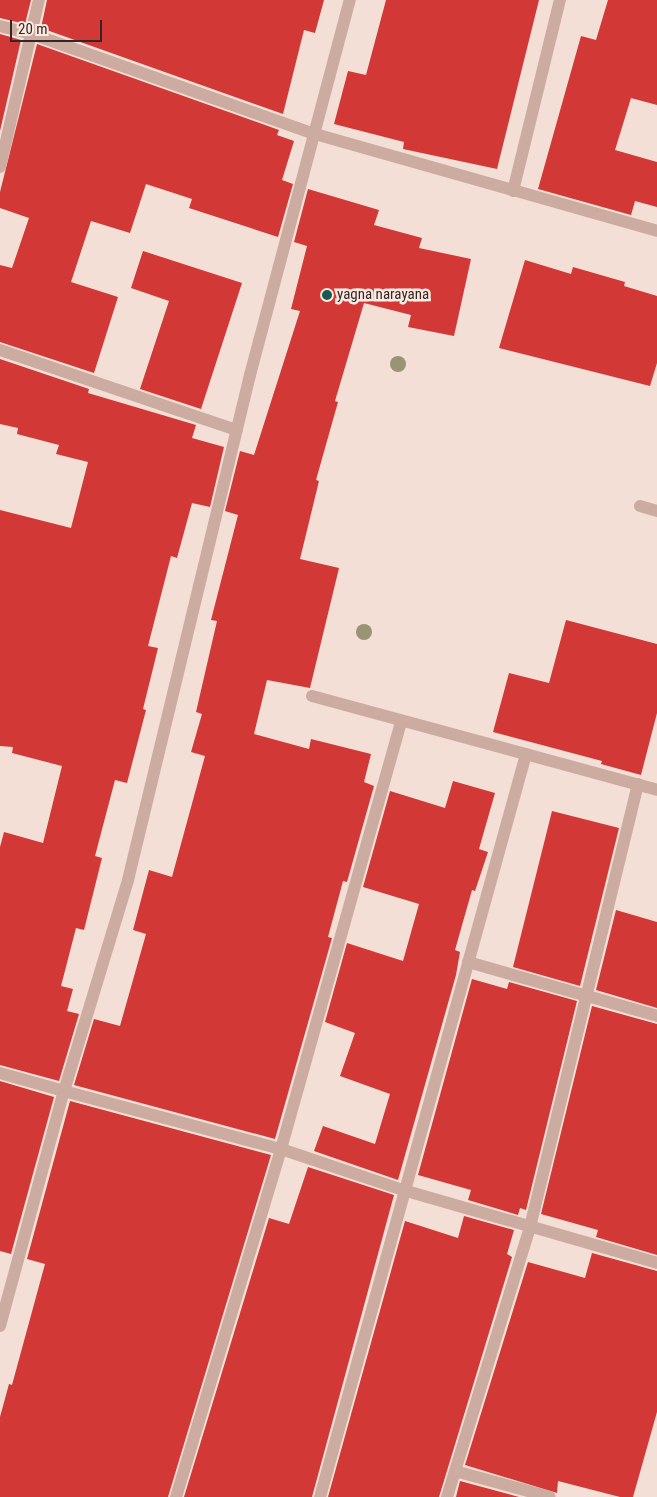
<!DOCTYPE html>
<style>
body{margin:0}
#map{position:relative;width:657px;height:1497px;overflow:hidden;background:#f3dfd6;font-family:"Roboto Condensed",sans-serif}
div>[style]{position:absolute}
.building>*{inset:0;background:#d23835}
.minor>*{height:12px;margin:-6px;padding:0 6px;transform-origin:6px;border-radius:6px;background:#ccaba1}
.tertiary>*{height:12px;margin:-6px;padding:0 6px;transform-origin:6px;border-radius:6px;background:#ccaba1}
.trees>*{width:16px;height:16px;margin:-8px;border-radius:50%;background:#999475}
.dots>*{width:14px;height:14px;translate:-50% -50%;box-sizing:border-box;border:2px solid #fbeae2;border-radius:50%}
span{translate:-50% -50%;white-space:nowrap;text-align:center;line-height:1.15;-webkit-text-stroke:5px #fbeae2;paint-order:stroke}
.poi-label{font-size:15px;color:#352625}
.left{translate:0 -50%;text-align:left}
.scale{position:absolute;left:10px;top:20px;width:92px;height:22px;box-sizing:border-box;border:2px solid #352625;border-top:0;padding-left:6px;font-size:15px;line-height:18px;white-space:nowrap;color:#352625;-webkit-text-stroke:4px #fbeae2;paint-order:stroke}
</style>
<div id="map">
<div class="building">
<i style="clip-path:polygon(0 0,31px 0,25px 24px,0 18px)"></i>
<i style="clip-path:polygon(47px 0,324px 0,315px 33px,304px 30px,283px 114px,41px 28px)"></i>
<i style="clip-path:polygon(386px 0,539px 0,497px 169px,403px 149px,404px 142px,334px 124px,348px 71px,366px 75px)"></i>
<i style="clip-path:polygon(608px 0,657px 0,657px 105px,631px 98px,615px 150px,657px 162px,657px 207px,635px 201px,631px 215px,538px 189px,581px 36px,596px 40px)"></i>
<i style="clip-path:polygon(0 34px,21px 40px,0 131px)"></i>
<i style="clip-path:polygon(37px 44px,279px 130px,277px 135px,294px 141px,282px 180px,293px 184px,278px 237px,189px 208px,192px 199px,146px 184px,130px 233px,91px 221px,71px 282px,118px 297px,94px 373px,0 342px,0 265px,12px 268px,29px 218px,0 208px,0 192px)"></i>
<i style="clip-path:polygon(308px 189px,379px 210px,374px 225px,422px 238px,419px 248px,471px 259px,454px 336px,408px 327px,411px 315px,364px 303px,335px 401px,338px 402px,316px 480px,319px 481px,300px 559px,339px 568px,310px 688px,267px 680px,254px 734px,309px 749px,311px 739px,371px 754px,364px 782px,374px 786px,347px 882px,343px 881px,328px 937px,332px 938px,275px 1139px,74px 1085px,94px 1019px,120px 1026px,146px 934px,133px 930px,149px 870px,172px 877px,205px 756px,191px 752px,202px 714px,196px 712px,217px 621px,211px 620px,238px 515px,225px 511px,240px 451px,254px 455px,300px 311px,291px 309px,307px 246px,294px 242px)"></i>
<i style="clip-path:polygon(143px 251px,242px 283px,201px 409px,140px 389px,169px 301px,131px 288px)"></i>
<i style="clip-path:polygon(525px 260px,571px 274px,573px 267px,625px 282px,624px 286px,657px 296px,657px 363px,650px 386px,499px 348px)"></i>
<i style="clip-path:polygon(0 359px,89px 389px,88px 393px,196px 425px,192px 438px,224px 447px,210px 507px,192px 503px,177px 558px,171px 556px,148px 646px,158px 648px,143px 709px,146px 710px,127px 783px,115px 780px,95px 856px,102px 858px,84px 930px,76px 928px,61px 986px,73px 989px,67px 1011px,79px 1014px,59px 1081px,0 1065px,0 847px,4px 832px,43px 843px,62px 766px,12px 753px,13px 747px,0 746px,0 510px,71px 528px,88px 462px,56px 454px,59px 445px,17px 434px,18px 428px,0 424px)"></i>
<i style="clip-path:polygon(566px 620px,657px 644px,657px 713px,641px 775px,601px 764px,602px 761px,493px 732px,509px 673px,549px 683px)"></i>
<i style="clip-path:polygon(453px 781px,495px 793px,479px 849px,488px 852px,475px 891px,472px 890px,455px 950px,460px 952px,456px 975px,398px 1180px,314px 1151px,323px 1126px,375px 1144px,390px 1094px,340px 1076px,355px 1033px,325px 1022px,347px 943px,403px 961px,419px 904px,363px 887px,390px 791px,445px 808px)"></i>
<i style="clip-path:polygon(552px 811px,619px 828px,580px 986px,513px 967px)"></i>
<i style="clip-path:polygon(616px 910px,657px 922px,657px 1008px,596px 990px)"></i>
<i style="clip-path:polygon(472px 979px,507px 989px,509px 982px,577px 1001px,526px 1210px,520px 1208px,518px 1215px,468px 1200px,471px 1190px,418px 1175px)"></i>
<i style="clip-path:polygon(592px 1006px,657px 1024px,657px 1255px,596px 1237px,598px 1230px,541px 1214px)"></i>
<i style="clip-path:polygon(0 1081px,54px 1097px,11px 1254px,0 1251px)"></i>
<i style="clip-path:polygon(70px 1101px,271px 1155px,168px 1497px,0 1497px,0 1417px,9px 1384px,12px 1385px,45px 1264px,27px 1259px)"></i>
<i style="clip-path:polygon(308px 1167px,394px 1195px,312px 1497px,184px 1497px,269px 1218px,289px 1224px)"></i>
<i style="clip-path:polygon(464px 1216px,514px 1230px,507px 1254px,512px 1257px,439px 1497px,328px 1497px,405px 1221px,458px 1238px)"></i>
<i style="clip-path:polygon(592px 1253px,657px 1271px,657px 1412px,633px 1497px,620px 1497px,558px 1481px,557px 1493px,465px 1465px,528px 1262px,585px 1278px)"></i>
<i style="clip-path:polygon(460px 1481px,519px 1497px,456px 1497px)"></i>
</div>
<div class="minor">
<i style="left:0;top:26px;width:33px;rotate:14deg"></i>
<i style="left:32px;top:34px;width:300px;rotate:19.5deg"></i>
<i style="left:315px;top:134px;width:355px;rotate:15.8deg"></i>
<i style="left:0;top:167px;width:171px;rotate:-76.9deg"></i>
<i style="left:513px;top:191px;width:197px;rotate:-76.2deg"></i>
<i style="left:0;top:350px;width:250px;rotate:18.7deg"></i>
<i style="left:640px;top:506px;width:18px;rotate:16deg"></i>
<i style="left:312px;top:696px;width:358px;rotate:15.2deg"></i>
<i style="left:468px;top:962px;width:197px;rotate:15.9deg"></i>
<i style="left:0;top:1073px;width:66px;rotate:15.7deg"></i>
<i style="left:455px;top:1471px;width:98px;rotate:15.3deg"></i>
<i style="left:176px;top:1497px;width:363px;rotate:-73.2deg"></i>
<i style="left:281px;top:1149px;width:445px;rotate:-74.3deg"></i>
<i style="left:320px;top:1497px;width:771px;rotate:-74.5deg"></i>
<i style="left:447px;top:1497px;width:282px;rotate:-72.9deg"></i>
<i style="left:530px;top:1227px;width:456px;rotate:-76.3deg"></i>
</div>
<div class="tertiary">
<i style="left:64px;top:1091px;width:225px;rotate:15deg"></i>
<i style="left:281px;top:1149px;width:129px;rotate:18.6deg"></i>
<i style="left:403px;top:1190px;width:264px;rotate:16deg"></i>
<i style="left:0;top:1326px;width:244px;rotate:-74.8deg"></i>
<i style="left:64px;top:1091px;width:220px;rotate:-73.1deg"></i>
<i style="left:128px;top:880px;width:520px;rotate:-76.42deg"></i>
<i style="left:250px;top:375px;width:388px;rotate:-75.1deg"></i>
</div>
<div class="trees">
<i style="left:398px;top:364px"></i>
<i style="left:364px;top:632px"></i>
</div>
<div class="dots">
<i style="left:327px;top:295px;background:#175a4f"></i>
</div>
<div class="poi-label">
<span class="left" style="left:337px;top:295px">yagna narayana</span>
</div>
<div class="scale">20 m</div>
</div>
